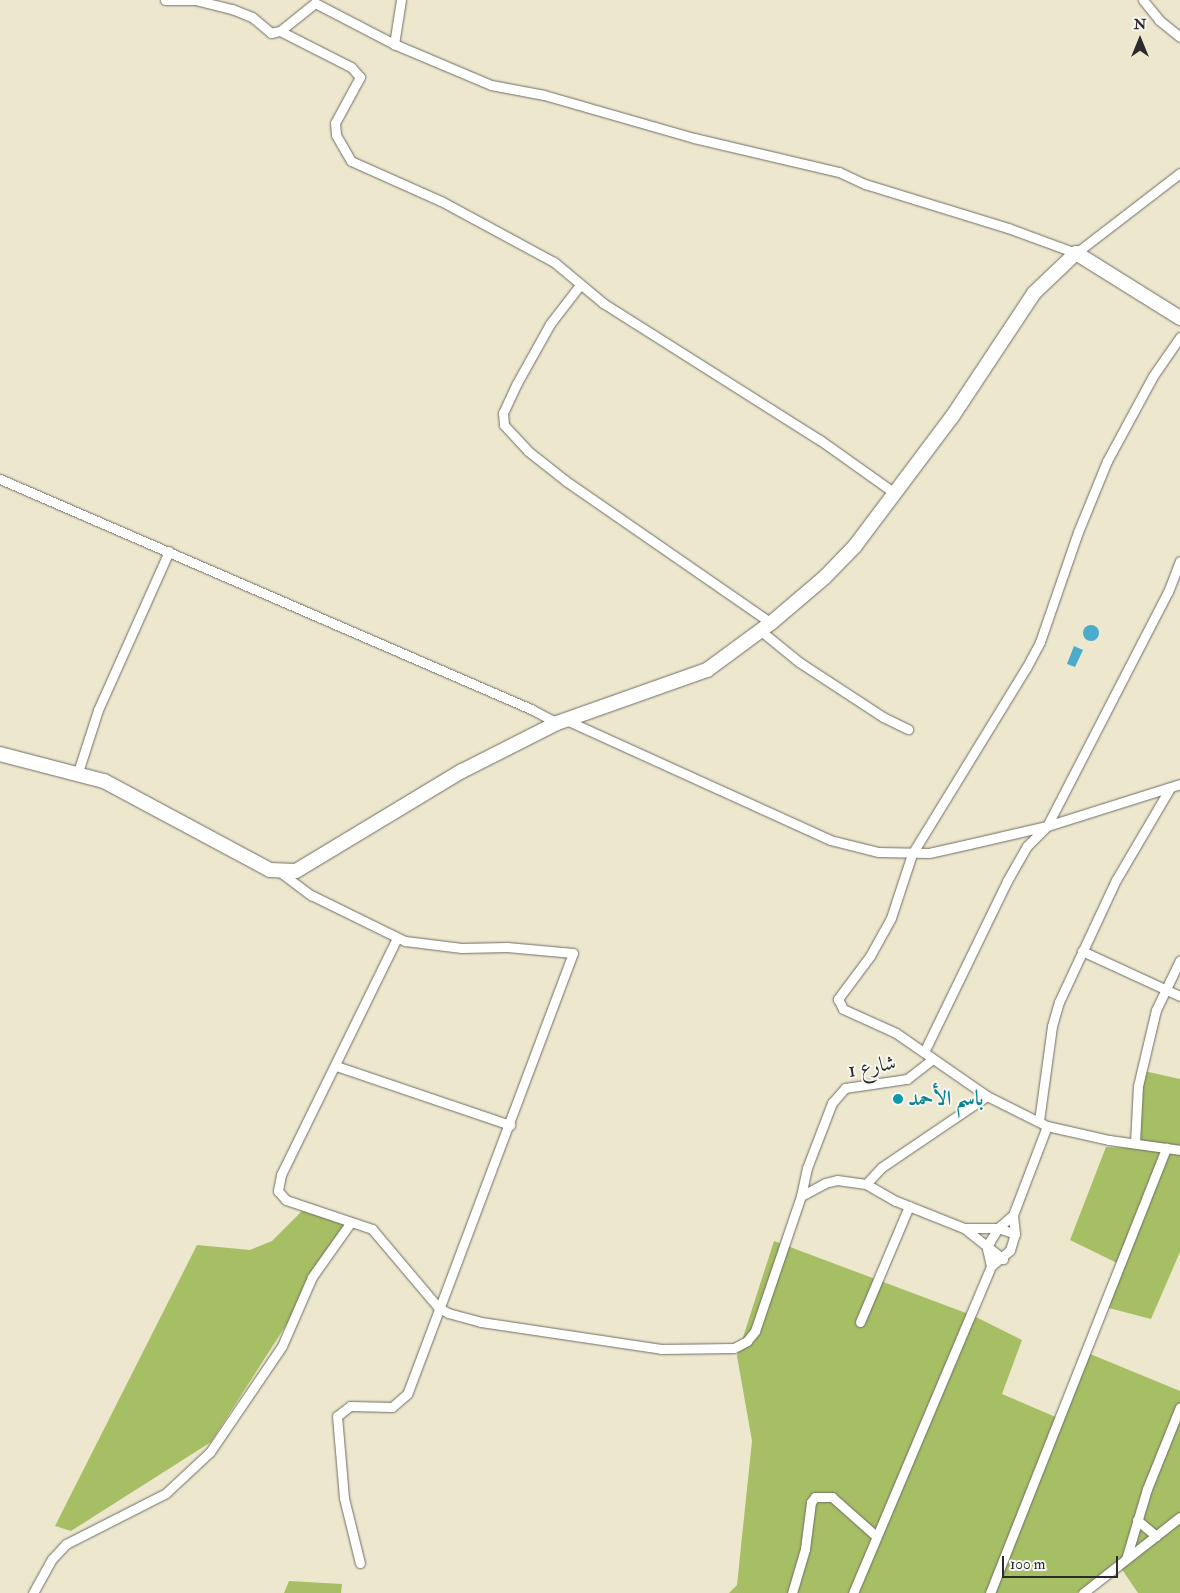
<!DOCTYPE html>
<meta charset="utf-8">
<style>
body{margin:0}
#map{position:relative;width:1180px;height:1593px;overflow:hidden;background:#ede7ce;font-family:"IM FELL Double Pica",Amiri,serif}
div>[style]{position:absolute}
.green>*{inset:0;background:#a6bf65}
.water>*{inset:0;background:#4babca}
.round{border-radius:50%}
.roads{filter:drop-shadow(0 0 1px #6f6d64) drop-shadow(0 0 1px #6f6d64)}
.street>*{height:9px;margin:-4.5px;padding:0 4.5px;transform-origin:4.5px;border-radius:4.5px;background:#fff}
.secondary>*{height:14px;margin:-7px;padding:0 7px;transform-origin:7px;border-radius:7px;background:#fff}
.dots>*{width:14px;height:14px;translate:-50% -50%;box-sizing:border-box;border:2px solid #f6f6f2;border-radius:50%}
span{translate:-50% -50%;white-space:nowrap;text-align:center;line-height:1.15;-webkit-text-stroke:4px #f6f6f2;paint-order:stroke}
.street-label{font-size:21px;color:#2b2b2b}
.culture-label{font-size:21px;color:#0d838f;font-weight:700}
.left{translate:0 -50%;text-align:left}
.north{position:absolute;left:1115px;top:15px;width:50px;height:50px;-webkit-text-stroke:4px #f6f6f2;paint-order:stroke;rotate:0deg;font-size:14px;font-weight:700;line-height:20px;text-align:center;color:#2b2b2b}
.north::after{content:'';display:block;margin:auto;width:18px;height:22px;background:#2b2b2b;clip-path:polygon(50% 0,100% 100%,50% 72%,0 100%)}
.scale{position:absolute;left:1002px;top:1556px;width:116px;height:22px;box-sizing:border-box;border:2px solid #2b2b2b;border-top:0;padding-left:6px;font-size:15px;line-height:18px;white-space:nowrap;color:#2b2b2b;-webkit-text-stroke:4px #f6f6f2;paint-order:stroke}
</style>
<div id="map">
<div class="green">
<i style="clip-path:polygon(1144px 1071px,1180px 1079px,1180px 1252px,1151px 1319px,1101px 1306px,1117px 1263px,1070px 1240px,1106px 1147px,1135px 1148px)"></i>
<i style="clip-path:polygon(306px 1207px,355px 1218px,211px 1442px,71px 1531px,55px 1526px,197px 1245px,250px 1250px,272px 1241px)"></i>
<i style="clip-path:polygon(774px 1241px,974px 1316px,1022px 1340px,1002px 1394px,1058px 1418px,1083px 1351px,1180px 1391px,1180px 1593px,1138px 1593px,1119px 1565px,1077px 1593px,729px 1593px,737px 1585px,752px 1441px,737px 1356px)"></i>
<i style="clip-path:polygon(289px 1581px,342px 1584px,341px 1593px,284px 1593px)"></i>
</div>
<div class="water">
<i class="round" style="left:1083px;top:625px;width:16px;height:16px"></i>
<i style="clip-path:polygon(1074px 646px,1083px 650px,1075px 667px,1067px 664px)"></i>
</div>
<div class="roads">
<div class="street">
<i style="left:165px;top:0;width:30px"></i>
<i style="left:195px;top:0;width:38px;rotate:14deg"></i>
<i style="left:232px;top:9px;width:22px;rotate:22deg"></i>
<i style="left:252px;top:17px;width:25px;rotate:40deg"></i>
<i style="left:271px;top:33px;width:9px;rotate:-13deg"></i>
<i style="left:280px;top:31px;width:45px;rotate:-38.7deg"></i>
<i style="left:315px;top:3px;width:89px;rotate:27.4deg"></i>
<i style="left:401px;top:0;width:45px;rotate:99deg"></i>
<i style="left:394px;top:44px;width:105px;rotate:22.9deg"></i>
<i style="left:491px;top:85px;width:54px;rotate:10.7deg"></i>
<i style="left:544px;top:95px;width:156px;rotate:16deg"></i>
<i style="left:694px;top:138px;width:149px;rotate:13.2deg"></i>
<i style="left:839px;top:172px;width:29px;rotate:25deg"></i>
<i style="left:865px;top:184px;width:150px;rotate:17.1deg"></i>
<i style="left:1008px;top:228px;width:72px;rotate:20.2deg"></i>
<i style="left:1076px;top:253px;width:131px;rotate:-37.6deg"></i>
<i style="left:1143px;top:0;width:26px;rotate:51deg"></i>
<i style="left:1159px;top:20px;width:27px;rotate:39deg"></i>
<i style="left:280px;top:31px;width:80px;rotate:26.9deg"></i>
<i style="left:351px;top:67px;width:13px;rotate:48deg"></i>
<i style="left:360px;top:77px;width:52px;rotate:118.5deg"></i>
<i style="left:335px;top:123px;width:12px;rotate:85deg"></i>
<i style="left:336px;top:135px;width:30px;rotate:60deg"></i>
<i style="left:351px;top:161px;width:98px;rotate:24deg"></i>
<i style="left:441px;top:201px;width:128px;rotate:28.4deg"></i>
<i style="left:554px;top:262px;width:64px;rotate:39.9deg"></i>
<i style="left:603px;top:303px;width:257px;rotate:32.3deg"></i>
<i style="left:820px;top:440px;width:93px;rotate:35.4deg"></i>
<i style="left:580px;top:285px;width:49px;rotate:127.6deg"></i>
<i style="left:550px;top:324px;width:68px;rotate:119.2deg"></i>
<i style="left:517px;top:383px;width:33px;rotate:115deg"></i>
<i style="left:503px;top:413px;width:12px;rotate:85deg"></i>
<i style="left:504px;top:425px;width:35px;rotate:47deg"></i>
<i style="left:528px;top:451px;width:48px;rotate:38.3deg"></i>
<i style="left:566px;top:481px;width:249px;rotate:34.7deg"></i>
<i style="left:1180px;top:337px;width:47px;rotate:124.7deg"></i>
<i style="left:1153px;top:376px;width:97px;rotate:118.4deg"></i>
<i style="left:1107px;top:461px;width:77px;rotate:112.2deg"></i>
<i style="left:1078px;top:532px;width:116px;rotate:109.1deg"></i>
<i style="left:1040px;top:642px;width:30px;rotate:118deg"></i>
<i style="left:1026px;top:668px;width:218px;rotate:121.5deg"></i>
<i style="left:912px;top:854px;width:67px;rotate:108.2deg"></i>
<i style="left:891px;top:918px;width:43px;rotate:118.9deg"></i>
<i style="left:870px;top:956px;width:54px;rotate:126.7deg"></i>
<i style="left:838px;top:999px;width:11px;rotate:63deg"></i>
<i style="left:843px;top:1009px;width:58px;rotate:24.4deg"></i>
<i style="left:896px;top:1033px;width:111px;rotate:34.7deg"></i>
<i style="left:987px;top:1096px;width:67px;rotate:26.6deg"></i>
<i style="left:1047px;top:1126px;width:64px;rotate:12.7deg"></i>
<i style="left:1109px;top:1140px;width:72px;rotate:8deg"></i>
<i style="left:0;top:479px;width:579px;rotate:23.42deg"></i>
<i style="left:531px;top:709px;width:30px;rotate:28deg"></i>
<i style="left:761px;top:631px;width:49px;rotate:39.2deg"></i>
<i style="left:799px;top:662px;width:100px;rotate:33.2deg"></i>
<i style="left:883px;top:717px;width:28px;rotate:26deg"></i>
<i style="left:566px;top:720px;width:290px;rotate:24.4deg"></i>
<i style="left:830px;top:840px;width:49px;rotate:14deg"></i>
<i style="left:878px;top:852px;width:51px;rotate:1.1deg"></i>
<i style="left:929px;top:853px;width:41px;rotate:-12.7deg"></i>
<i style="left:969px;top:844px;width:80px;rotate:-13deg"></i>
<i style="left:1047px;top:826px;width:139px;rotate:-17.5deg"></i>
<i style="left:78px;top:772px;width:65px;rotate:-72.1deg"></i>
<i style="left:98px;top:710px;width:174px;rotate:-65.9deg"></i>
<i style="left:280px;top:872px;width:39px;rotate:37deg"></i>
<i style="left:311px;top:895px;width:105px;rotate:26.1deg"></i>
<i style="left:405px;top:941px;width:57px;rotate:7deg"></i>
<i style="left:462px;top:948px;width:45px;rotate:-1.3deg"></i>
<i style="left:507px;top:947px;width:66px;rotate:5.2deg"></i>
<i style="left:573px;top:953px;width:471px;rotate:110.6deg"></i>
<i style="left:407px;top:1394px;width:20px;rotate:139deg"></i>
<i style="left:392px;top:1407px;width:42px;rotate:-178.6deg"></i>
<i style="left:350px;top:1406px;width:16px;rotate:142deg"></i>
<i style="left:337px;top:1416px;width:82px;rotate:85.1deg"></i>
<i style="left:344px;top:1498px;width:67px;rotate:76.2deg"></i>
<i style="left:397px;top:938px;width:264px;rotate:116.1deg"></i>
<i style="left:281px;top:1175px;width:16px;rotate:101deg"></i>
<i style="left:278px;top:1191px;width:12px;rotate:48deg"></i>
<i style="left:286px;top:1200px;width:91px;rotate:18.6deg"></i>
<i style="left:372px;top:1229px;width:102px;rotate:49.8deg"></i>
<i style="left:438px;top:1307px;width:12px;rotate:31deg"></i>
<i style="left:448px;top:1313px;width:34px;rotate:15deg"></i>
<i style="left:481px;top:1322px;width:182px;rotate:8.5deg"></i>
<i style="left:661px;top:1349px;width:73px;rotate:-0.8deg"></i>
<i style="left:734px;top:1348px;width:15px;rotate:-28deg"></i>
<i style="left:747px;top:1341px;width:13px;rotate:-51deg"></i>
<i style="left:755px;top:1331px;width:143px;rotate:-71.2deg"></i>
<i style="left:801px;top:1196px;width:29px;rotate:-78deg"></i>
<i style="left:807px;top:1168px;width:70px;rotate:-69deg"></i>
<i style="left:832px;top:1103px;width:20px;rotate:-49deg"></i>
<i style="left:845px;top:1088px;width:63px;rotate:-8.3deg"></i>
<i style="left:907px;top:1079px;width:33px;rotate:-38deg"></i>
<i style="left:1082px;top:951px;width:108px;rotate:24.7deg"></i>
<i style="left:925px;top:1050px;width:188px;rotate:-64.1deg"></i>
<i style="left:1007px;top:881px;width:40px;rotate:-60.3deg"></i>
<i style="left:1027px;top:846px;width:28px;rotate:-45deg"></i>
<i style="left:1047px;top:826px;width:263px;rotate:-62.7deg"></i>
<i style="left:1168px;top:592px;width:33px;rotate:-69deg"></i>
<i style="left:336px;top:1066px;width:184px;rotate:18.7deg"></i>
<i style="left:1039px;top:1121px;width:96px;rotate:-82.2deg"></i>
<i style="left:1052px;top:1026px;width:25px;rotate:-74deg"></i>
<i style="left:1059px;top:1002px;width:135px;rotate:-65deg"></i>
<i style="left:1116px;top:880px;width:107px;rotate:-59.6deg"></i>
<i style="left:1135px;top:1143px;width:57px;rotate:-87deg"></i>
<i style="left:1138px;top:1086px;width:78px;rotate:-76.7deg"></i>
<i style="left:1156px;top:1010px;width:55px;rotate:-64.4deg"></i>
<i style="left:866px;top:1184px;width:23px;rotate:-47deg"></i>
<i style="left:882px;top:1167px;width:127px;rotate:-34.1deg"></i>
<i style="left:801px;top:1196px;width:27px;rotate:-28deg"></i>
<i style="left:825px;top:1183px;width:12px;rotate:-14deg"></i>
<i style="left:837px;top:1180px;width:29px;rotate:8deg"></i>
<i style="left:866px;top:1184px;width:34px;rotate:30deg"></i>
<i style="left:896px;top:1201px;width:73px;rotate:21.7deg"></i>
<i style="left:964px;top:1228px;width:50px;rotate:38.5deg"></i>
<i style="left:964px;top:1228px;width:34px"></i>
<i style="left:998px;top:1228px;width:18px;rotate:19deg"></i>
<i style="left:991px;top:1266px;width:18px;rotate:-103deg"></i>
<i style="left:987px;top:1248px;width:8px;rotate:-67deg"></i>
<i style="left:990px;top:1241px;width:15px;rotate:-58deg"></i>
<i style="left:998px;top:1228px;width:20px;rotate:-41deg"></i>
<i style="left:860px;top:1322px;width:126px;rotate:-67.1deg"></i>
<i style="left:1137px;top:1520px;width:25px;rotate:40deg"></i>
<i style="left:1126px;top:1559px;width:73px;rotate:-73.3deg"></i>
<i style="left:1147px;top:1489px;width:88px;rotate:-68.1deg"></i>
<i style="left:33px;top:1593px;width:39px;rotate:-61deg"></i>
<i style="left:52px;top:1559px;width:21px;rotate:-47deg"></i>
<i style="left:66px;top:1544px;width:112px;rotate:-27deg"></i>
<i style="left:166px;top:1493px;width:60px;rotate:-43deg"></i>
<i style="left:210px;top:1452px;width:128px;rotate:-55.8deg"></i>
<i style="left:282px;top:1346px;width:75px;rotate:-66.5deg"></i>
<i style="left:312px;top:1277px;width:67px;rotate:-54.7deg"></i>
<i style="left:792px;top:1593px;width:46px;rotate:-73.5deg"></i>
<i style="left:805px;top:1549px;width:47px;rotate:-82.7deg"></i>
<i style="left:811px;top:1502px;width:6px;rotate:-51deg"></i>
<i style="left:815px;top:1497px;width:17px"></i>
<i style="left:832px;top:1497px;width:59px;rotate:41.6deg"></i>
<i style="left:853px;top:1593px;width:355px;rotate:-67.1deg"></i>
<i style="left:991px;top:1266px;width:25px;rotate:-40deg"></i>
<i style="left:1010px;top:1250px;width:17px;rotate:-73deg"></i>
<i style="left:1015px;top:1234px;width:19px;rotate:-96deg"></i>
<i style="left:1013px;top:1215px;width:95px;rotate:-69.1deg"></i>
<i style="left:990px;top:1593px;width:479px;rotate:-68.4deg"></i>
<i style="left:1083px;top:1593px;width:123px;rotate:-38.1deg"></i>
</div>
<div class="secondary">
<i style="left:0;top:754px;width:107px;rotate:14.6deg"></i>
<i style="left:104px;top:781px;width:188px;rotate:28.2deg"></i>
<i style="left:270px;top:870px;width:26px;rotate:2deg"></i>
<i style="left:296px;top:871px;width:194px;rotate:-31.1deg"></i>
<i style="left:462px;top:771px;width:106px;rotate:-26.8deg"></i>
<i style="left:557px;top:723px;width:159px;rotate:-19.5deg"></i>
<i style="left:707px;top:670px;width:79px;rotate:-36.3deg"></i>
<i style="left:771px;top:623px;width:71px;rotate:-40.4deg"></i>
<i style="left:825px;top:577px;width:43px;rotate:-45.9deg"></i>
<i style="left:855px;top:546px;width:161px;rotate:-53.1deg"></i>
<i style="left:952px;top:417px;width:149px;rotate:-56.5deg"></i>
<i style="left:1034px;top:293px;width:58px;rotate:-43.6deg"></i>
<i style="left:1076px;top:253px;width:123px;rotate:32deg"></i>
</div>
</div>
<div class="dots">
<i style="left:898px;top:1099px;background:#0f9aa8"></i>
</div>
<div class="street-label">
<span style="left:872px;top:1067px;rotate:-10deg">شارع 1</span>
</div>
<div class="culture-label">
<span class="left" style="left:908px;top:1099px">باسم الأحمد</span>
</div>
<div class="north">N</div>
<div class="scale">100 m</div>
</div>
